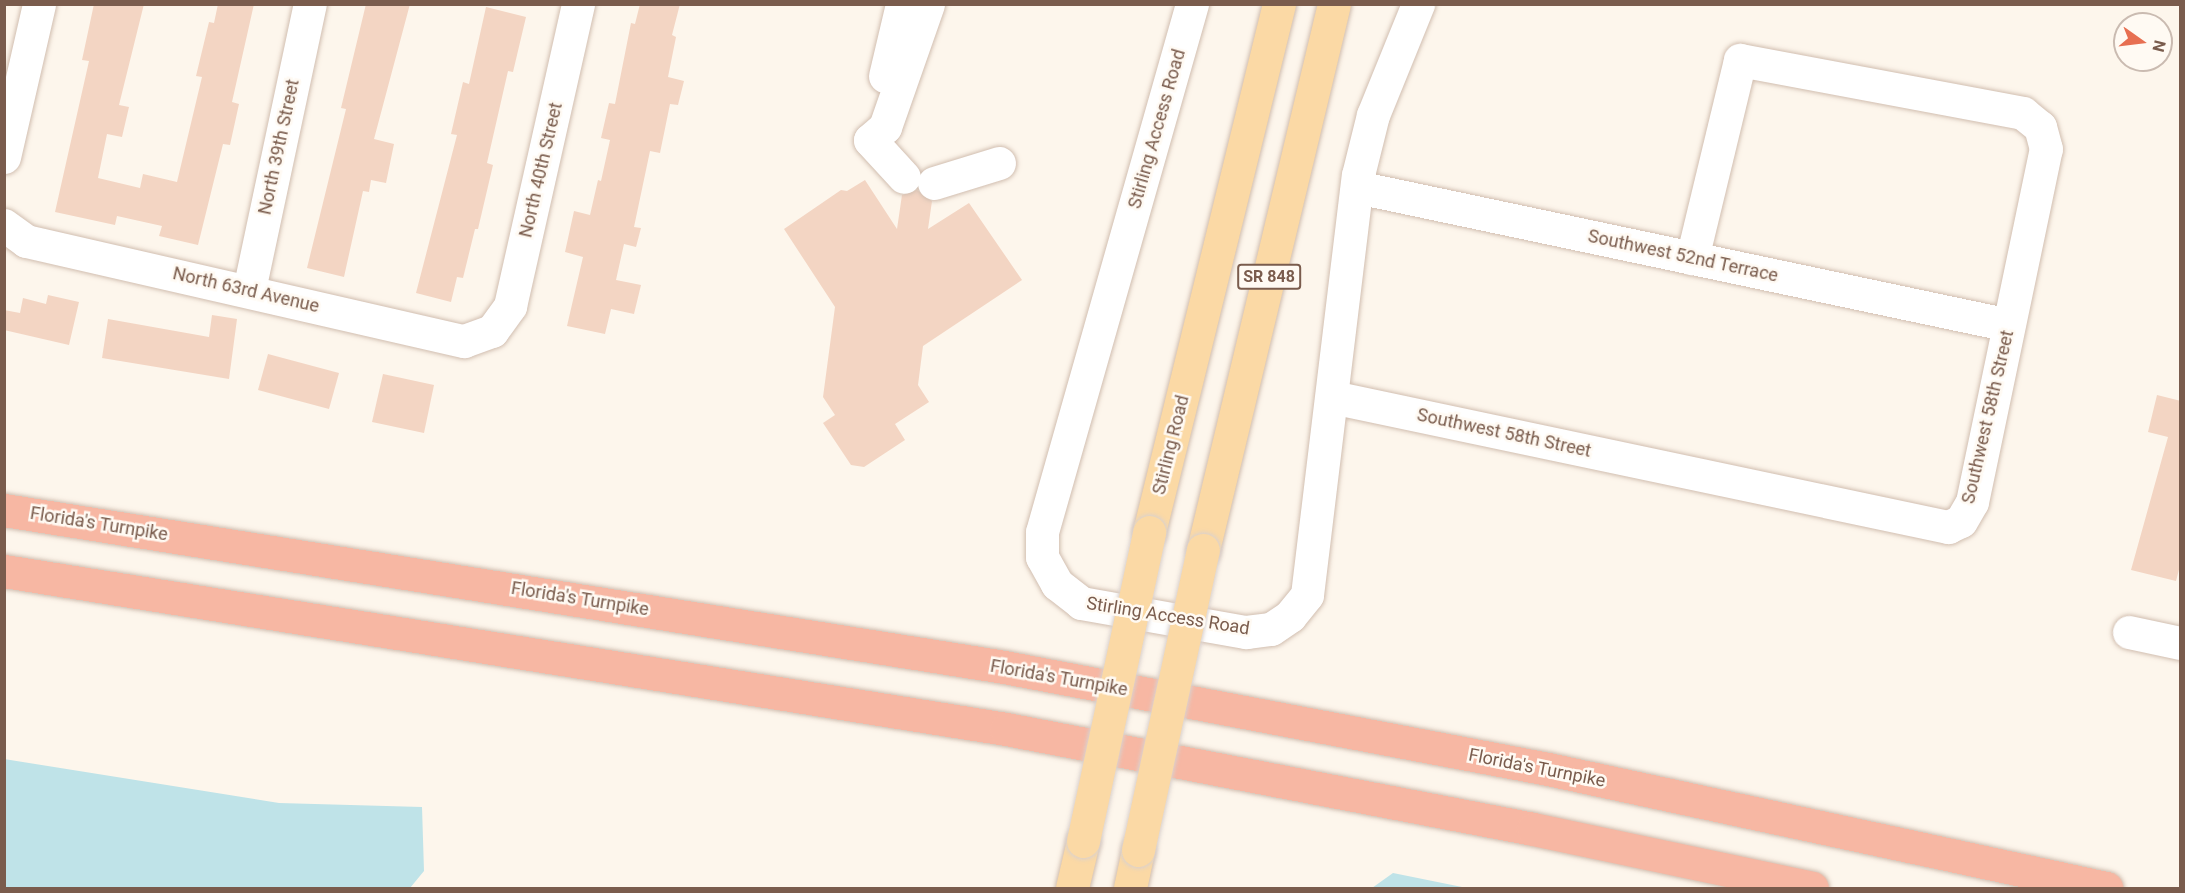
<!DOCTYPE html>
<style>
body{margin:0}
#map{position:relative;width:2185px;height:893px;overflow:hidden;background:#fdf6ec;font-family:Roboto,sans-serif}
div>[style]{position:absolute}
.water>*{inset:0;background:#bfe3e8}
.building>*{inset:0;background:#f3d5c3}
.roads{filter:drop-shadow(0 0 2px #d1beb0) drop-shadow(0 0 2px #d1beb0)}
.minor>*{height:33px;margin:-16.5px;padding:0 16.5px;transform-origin:16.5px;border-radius:16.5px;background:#fff}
.major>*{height:33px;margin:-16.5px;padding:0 16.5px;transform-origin:16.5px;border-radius:16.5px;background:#fbd9a5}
.highway>*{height:33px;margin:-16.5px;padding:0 16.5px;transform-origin:16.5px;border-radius:16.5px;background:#f7b7a3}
.bridges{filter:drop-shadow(0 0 2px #dad1cd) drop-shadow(0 0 2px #dad1cd)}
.major-bridge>*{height:33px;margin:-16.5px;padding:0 16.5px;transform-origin:16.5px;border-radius:16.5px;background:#fbd9a5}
span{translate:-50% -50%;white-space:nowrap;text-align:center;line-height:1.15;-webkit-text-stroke:5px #fffaf3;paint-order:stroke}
.shield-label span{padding:2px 4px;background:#fffaf3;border:2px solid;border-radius:4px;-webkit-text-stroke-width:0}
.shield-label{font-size:16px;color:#7a5c4d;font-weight:700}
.street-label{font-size:18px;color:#7a5c4d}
.frame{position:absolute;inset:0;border:6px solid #7a5c4d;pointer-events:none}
.north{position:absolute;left:2113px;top:12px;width:60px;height:60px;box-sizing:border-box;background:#fffaf3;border:2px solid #cabbb1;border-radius:50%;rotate:104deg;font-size:16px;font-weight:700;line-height:24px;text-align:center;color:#7a5c4d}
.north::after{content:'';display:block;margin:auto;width:21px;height:27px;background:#e76f51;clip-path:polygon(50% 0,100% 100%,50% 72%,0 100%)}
</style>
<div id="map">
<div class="water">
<i style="clip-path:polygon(4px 759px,279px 803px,422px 807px,424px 871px,410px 888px,5px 888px)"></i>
<i style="clip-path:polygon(1393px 873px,1467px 888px,1372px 888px)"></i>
</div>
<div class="building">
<i style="clip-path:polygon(94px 4px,144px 4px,119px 105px,129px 107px,122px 137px,107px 134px,98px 178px,140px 188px,143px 174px,177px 182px,202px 77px,196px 76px,209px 22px,214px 23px,218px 4px,254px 4px,232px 102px,239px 104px,230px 145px,223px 144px,198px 245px,159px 236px,162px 226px,117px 216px,115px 225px,55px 212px,89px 61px,82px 60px)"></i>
<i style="clip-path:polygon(366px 4px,410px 4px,374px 139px,394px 144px,386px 183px,371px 180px,369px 192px,363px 191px,344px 277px,307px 268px,346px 109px,341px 108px)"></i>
<i style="clip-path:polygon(640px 4px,680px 4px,672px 35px,676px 37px,668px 77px,684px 81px,678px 105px,670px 104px,660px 153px,650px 151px,634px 227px,641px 228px,636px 247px,624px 244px,616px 280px,641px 285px,634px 314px,611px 309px,605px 334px,567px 326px,583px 257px,565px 252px,574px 211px,590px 215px,598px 180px,601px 181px,610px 140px,601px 138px,609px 103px,615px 104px,631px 23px,635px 24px)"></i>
<i style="clip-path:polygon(486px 7px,526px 17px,513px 72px,508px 71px,487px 163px,493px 165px,478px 229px,475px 229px,463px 278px,457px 277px,451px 302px,416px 293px,457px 135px,451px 134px,463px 82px,469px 84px)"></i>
<i style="clip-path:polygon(865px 180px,897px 229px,902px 195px,917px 190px,932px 201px,928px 229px,969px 203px,1022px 280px,923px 346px,918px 385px,929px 402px,895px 424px,905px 440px,864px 467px,851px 465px,823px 423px,835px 415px,823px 397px,835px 307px,784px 229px,841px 190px,847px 191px)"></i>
<i style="clip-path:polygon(48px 295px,79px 302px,69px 345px,4px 330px,4px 310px,20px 313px,23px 298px,46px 304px)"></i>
<i style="clip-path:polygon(212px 315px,237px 319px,229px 379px,102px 358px,108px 319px,209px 337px)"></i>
<i style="clip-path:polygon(268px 354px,339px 373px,329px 409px,258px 390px)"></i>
<i style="clip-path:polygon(383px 374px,434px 385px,424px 433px,372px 422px)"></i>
<i style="clip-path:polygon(2157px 395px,2181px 401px,2181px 562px,2176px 581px,2131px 570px,2168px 437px,2148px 432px)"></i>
</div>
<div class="roads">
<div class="minor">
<i style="left:1192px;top:4px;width:549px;rotate:105.86deg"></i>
<i style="left:1042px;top:532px;width:25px;rotate:90deg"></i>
<i style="left:1042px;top:557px;width:31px;rotate:61deg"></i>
<i style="left:1057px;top:584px;width:31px;rotate:38deg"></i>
<i style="left:1081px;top:603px;width:168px;rotate:10deg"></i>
<i style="left:1246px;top:632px;width:25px;rotate:-7deg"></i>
<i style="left:1271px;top:629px;width:23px;rotate:-34deg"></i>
<i style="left:1290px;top:616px;width:27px;rotate:-51deg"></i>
<i style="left:1307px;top:595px;width:423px;rotate:-83.1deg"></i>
<i style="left:1358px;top:175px;width:62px;rotate:-76deg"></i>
<i style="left:1373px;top:115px;width:120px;rotate:-67.9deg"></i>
<i style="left:885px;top:76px;width:74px;rotate:-76.7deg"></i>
<i style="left:870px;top:140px;width:20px;rotate:-41deg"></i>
<i style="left:885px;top:127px;width:130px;rotate:-70.7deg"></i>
<i style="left:870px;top:140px;width:50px;rotate:47.4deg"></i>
<i style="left:4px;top:157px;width:157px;rotate:-77.1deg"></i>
<i style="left:934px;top:183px;width:68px;rotate:-17.1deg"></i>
<i style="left:1357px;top:187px;width:666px;rotate:11.95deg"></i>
<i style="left:4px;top:225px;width:27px;rotate:36deg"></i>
<i style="left:26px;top:241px;width:449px;rotate:12.9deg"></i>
<i style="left:464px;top:341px;width:30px;rotate:-20deg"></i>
<i style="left:492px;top:331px;width:31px;rotate:-54deg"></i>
<i style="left:510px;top:306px;width:310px;rotate:-77.3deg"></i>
<i style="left:249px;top:290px;width:292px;rotate:-78deg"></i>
<i style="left:1332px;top:397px;width:630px;rotate:11.92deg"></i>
<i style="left:1948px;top:527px;width:14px;rotate:-25deg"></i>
<i style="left:1961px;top:521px;width:22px;rotate:-60deg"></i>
<i style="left:1972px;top:502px;width:361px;rotate:-78.2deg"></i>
<i style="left:2046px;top:149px;width:23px;rotate:-105deg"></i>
<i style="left:2040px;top:127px;width:22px;rotate:-141deg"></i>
<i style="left:2023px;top:113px;width:288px;rotate:-169.4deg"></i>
<i style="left:1740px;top:60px;width:204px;rotate:103.6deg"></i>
<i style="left:2129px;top:632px;width:52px;rotate:12.2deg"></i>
</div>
<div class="major">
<i style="left:1149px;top:532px;width:544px;rotate:-76.17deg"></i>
<i style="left:1203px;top:550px;width:561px;rotate:-76.51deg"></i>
<i style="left:1072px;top:888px;width:48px;rotate:-76.8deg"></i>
<i style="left:1130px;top:888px;width:39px;rotate:-78deg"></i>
</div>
<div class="highway">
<i style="left:4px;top:510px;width:1012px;rotate:8.92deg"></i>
<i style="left:1004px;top:667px;width:553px;rotate:10.62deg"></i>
<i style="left:1548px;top:769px;width:571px;rotate:12.04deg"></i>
<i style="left:4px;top:571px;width:1014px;rotate:8.96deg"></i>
<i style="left:1006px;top:729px;width:536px;rotate:10.74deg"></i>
<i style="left:1533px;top:829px;width:285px;rotate:11.9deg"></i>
</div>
</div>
<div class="bridges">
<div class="major-bridge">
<i style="left:1083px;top:841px;width:316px;rotate:-77.9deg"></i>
<i style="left:1138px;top:850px;width:307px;rotate:-77.8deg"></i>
</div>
</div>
<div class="shield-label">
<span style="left:1269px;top:277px">SR 848</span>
</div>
<div class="street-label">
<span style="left:1157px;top:129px;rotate:-74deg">Stirling Access Road</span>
<span style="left:279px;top:147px;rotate:-78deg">North 39th Street</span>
<span style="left:541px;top:170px;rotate:-77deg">North 40th Street</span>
<span style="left:1683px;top:256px;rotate:12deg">Southwest 52nd Terrace</span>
<span style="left:246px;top:290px;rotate:13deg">North 63rd Avenue</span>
<span style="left:1988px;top:417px;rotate:-77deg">Southwest 58th Street</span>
<span style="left:1504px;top:433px;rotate:12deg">Southwest 58th Street</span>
<span style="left:1171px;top:445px;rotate:-76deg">Stirling Road</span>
<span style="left:99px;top:524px;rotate:9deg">Florida's Turnpike</span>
<span style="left:580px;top:599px;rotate:9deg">Florida's Turnpike</span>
<span style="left:1168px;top:616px;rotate:9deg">Stirling Access Road</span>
<span style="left:1059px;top:678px;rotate:10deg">Florida's Turnpike</span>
<span style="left:1537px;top:768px;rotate:11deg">Florida's Turnpike</span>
</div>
<div class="frame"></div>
<div class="north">N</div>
</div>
